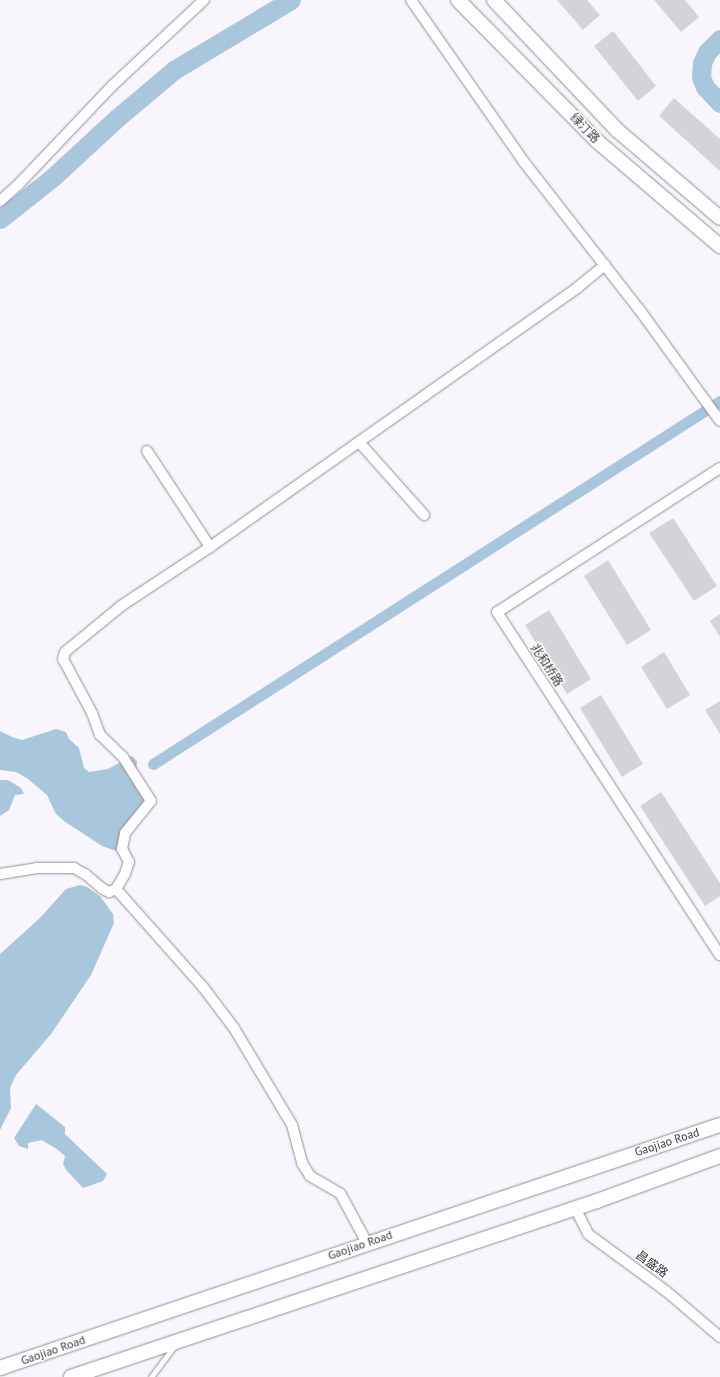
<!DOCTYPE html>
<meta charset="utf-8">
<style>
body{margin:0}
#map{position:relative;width:720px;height:1377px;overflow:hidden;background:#f8f5fd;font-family:"PT Sans","Noto Sans SC",sans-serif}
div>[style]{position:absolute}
.water>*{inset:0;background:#a8c6dc}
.canal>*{height:11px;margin:-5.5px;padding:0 5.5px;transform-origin:5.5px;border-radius:5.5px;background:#a8c6dc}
.river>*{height:19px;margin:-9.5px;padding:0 9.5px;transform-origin:9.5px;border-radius:9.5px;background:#a8c6dc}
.building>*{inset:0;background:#d6d2da}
.roads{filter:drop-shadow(0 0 1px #908d94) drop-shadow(0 0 1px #908d94)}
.lane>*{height:5px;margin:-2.5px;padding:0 2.5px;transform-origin:2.5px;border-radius:2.5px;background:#fff}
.street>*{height:10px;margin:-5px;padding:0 5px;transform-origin:5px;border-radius:5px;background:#fff}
.secondary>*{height:14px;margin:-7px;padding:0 7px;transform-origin:7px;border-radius:7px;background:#fff}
span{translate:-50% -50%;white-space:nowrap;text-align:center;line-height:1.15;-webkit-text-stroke:3px #fff;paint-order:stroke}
.street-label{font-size:12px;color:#39373a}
</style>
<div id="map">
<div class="water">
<i style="clip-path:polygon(56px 729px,66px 732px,69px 739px,79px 748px,84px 768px,89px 772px,108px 769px,132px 756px,137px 761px,135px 787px,145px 801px,122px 833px,127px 843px,116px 851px,102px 846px,64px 821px,56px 814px,47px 795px,28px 779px,16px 772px,0 770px,0 731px,14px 738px,22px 740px)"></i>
<i style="clip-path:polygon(0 780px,8px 780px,21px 788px,24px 794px,15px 795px,9px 810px,0 816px)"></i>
<i style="clip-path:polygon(80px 885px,87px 887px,100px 896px,113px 914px,114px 923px,91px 975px,51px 1034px,16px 1075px,10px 1088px,11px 1108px,0 1130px,0 954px,40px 918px,66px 889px)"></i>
<i style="clip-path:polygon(36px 1104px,65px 1127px,65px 1134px,107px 1174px,103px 1181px,83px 1188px,67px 1171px,63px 1164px,65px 1156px,58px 1150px,42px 1140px,28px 1143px,28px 1149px,19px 1146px,14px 1138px)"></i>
</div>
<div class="canal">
<i style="left:153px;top:764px;width:673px;rotate:-32.63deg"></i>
</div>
<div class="river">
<i style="left:720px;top:39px;width:18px;rotate:135deg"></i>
<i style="left:707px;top:52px;width:12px;rotate:114deg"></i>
<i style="left:702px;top:63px;width:14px;rotate:94deg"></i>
<i style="left:701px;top:77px;width:11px;rotate:68deg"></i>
<i style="left:705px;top:87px;width:22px;rotate:47deg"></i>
<i style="left:0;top:219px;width:66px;rotate:-38.3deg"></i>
<i style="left:52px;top:178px;width:88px;rotate:-42.7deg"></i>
<i style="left:117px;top:118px;width:75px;rotate:-40.1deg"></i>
<i style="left:174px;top:70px;width:136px;rotate:-30.9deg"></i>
</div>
<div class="building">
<i style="clip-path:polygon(557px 0,587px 0,600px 15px,583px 30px)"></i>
<i style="clip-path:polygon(654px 0,685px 0,699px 17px,681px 32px)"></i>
<i style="clip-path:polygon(613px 31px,656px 86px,638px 101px,594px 46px)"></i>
<i style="clip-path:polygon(674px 98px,720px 139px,720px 171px,659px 116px)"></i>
<i style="clip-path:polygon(673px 518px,717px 586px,694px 601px,649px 533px)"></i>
<i style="clip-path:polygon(608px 560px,651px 630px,627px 645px,584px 576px)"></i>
<i style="clip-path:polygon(549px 610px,591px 679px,567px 694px,525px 625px)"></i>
<i style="clip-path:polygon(720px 614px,720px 637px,710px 621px)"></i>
<i style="clip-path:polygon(664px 652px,690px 695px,667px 709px,641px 667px)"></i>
<i style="clip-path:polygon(601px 695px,643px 764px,622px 777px,580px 708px)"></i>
<i style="clip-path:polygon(720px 701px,720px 734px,705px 710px)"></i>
<i style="clip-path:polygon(661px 792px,720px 883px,720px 896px,705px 906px,640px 806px)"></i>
</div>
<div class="roads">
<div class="lane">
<i style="left:151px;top:1377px;width:39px;rotate:-53deg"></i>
</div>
<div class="street">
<i style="left:411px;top:0;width:198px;rotate:55.1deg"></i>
<i style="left:524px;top:162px;width:187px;rotate:52deg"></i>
<i style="left:639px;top:309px;width:138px;rotate:54.1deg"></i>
<i style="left:0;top:201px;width:24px;rotate:-42deg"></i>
<i style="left:18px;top:185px;width:137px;rotate:-46.5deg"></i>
<i style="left:112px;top:86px;width:126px;rotate:-43.1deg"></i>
<i style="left:359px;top:442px;width:98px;rotate:48.3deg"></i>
<i style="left:147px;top:451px;width:115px;rotate:56.7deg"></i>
<i style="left:720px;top:468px;width:265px;rotate:147.1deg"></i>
<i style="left:497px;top:612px;width:409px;rotate:57deg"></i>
<i style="left:0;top:874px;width:36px;rotate:-9deg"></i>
<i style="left:36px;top:868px;width:38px"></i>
<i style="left:74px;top:868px;width:13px;rotate:29deg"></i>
<i style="left:85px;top:874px;width:23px;rotate:40deg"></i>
<i style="left:103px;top:889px;width:7px;rotate:27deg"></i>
<i style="left:109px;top:892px;width:8px;rotate:-23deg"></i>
<i style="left:116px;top:889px;width:17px;rotate:-59deg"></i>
<i style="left:125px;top:874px;width:13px;rotate:-72deg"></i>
<i style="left:129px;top:862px;width:15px;rotate:-118deg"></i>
<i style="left:122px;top:849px;width:16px;rotate:-79deg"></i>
<i style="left:125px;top:833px;width:41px;rotate:-50.9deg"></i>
<i style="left:151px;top:801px;width:52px;rotate:-122.5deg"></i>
<i style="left:123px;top:757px;width:32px;rotate:-136deg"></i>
<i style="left:100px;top:735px;width:23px;rotate:-110deg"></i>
<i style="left:92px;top:713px;width:61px;rotate:-118.2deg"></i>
<i style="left:63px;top:659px;width:7px;rotate:-74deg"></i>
<i style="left:65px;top:652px;width:72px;rotate:-39.4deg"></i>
<i style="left:121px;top:606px;width:107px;rotate:-33.5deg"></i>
<i style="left:210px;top:547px;width:451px;rotate:-35.2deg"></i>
<i style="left:578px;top:287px;width:35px;rotate:-39deg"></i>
<i style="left:116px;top:889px;width:131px;rotate:48.4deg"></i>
<i style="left:203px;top:987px;width:51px;rotate:52.9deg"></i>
<i style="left:234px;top:1028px;width:113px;rotate:59.1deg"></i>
<i style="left:292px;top:1125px;width:39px;rotate:75deg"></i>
<i style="left:302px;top:1163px;width:15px;rotate:58deg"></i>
<i style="left:310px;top:1176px;width:34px;rotate:30deg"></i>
<i style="left:340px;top:1193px;width:57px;rotate:61.6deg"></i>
<i style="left:575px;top:1208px;width:29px;rotate:63deg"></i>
<i style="left:588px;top:1234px;width:97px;rotate:36.2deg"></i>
<i style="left:666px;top:1291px;width:71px;rotate:40.4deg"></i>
</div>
<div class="secondary">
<i style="left:458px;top:0;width:198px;rotate:45.4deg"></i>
<i style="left:597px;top:141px;width:162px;rotate:40.5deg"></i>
<i style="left:494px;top:0;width:179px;rotate:46.6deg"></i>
<i style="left:617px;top:130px;width:135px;rotate:40.5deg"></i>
<i style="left:0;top:1368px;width:760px;rotate:-18.65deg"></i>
<i style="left:71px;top:1377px;width:555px;rotate:-18.5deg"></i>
<i style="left:597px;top:1201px;width:131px;rotate:-20.1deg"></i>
</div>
</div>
<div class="street-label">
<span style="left:585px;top:128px;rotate:45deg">绿汀路</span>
<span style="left:547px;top:665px;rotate:57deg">兆和桥路</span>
<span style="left:667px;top:1142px;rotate:-18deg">Gaojiao Road</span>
<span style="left:360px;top:1245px;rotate:-19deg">Gaojiao Road</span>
<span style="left:652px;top:1264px;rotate:36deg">昌盛路</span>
<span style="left:53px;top:1350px;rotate:-19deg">Gaojiao Road</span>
</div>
</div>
